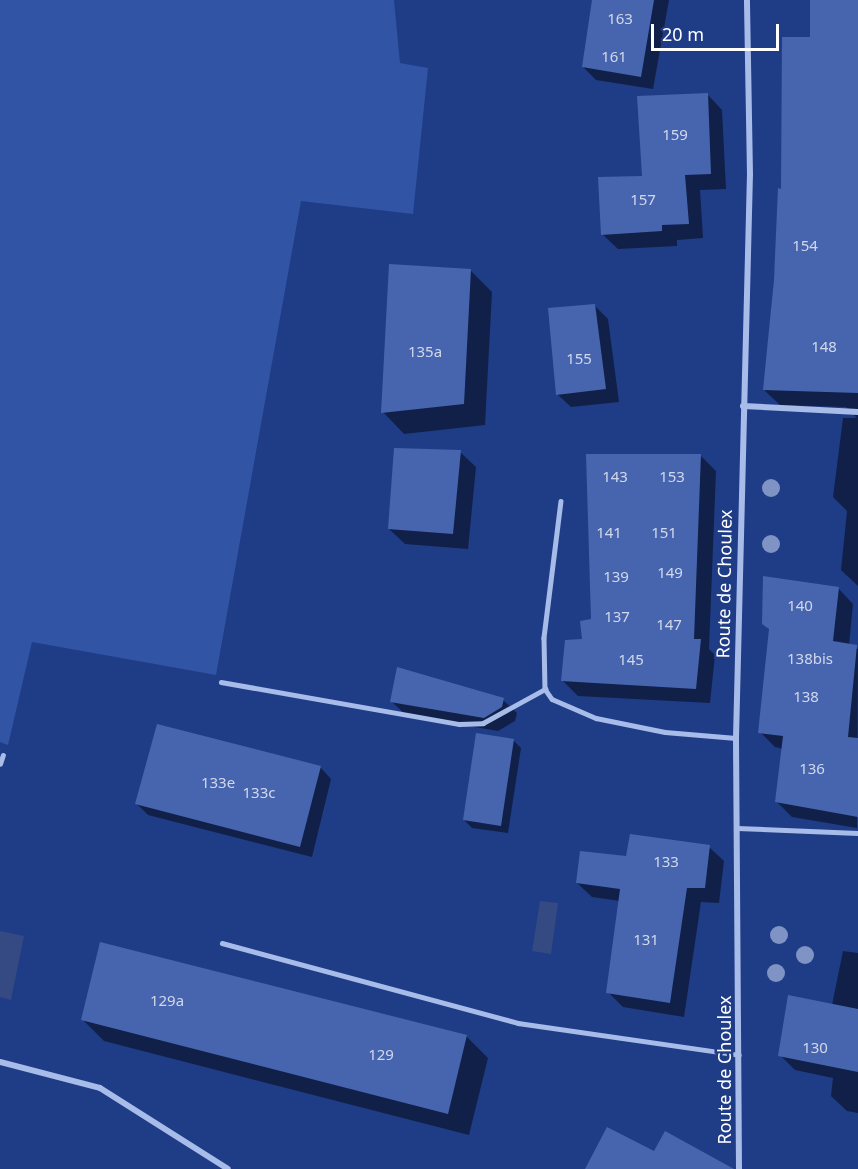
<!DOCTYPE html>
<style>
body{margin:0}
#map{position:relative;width:858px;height:1169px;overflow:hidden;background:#1f3c87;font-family:"Noto Sans",sans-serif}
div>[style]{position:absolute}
.green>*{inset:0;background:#3254a4}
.water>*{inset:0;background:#354a82}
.shadow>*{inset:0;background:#0007}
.building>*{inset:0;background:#4765af}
.lane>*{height:4.5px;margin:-2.25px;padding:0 2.25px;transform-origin:2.25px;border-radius:2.25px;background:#a8bcea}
.street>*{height:6px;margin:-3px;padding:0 3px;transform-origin:3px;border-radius:3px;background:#a8bcea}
.trees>*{width:18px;height:18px;margin:-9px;border-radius:50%;background:#7f93c5}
span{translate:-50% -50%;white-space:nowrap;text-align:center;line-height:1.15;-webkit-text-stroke:5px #1f3c87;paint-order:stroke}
.number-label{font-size:15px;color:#d1d8eb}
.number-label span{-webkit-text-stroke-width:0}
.street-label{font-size:18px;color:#fff}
.scale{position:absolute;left:651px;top:24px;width:128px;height:27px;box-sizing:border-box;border:3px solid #fff;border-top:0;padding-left:8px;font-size:18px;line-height:21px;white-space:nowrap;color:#fff;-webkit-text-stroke:4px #1f3c87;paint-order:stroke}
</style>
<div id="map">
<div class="green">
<i style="clip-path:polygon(0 0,394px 0,400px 63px,428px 68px,413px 214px,301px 201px,216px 675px,32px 642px,8px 745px,0 742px)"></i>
</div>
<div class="water">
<i style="clip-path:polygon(540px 901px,558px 903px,551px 954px,532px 951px)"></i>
<i style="clip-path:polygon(0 931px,24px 936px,11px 1000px,0 997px)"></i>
</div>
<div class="shadow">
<i style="clip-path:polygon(593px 0,669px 0,653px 89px,596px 80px,583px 67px)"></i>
<i style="clip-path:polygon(812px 0,858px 0,858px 586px,841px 570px,847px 511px,833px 497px,843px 418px,857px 418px,846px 407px,780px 405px,764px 390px,782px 190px,812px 38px)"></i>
<i style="clip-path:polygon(707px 94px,722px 110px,726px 189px,700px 190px,703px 238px,677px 240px,677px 246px,618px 249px,602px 234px)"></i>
<i style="clip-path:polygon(470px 270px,492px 292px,485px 425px,404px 434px,383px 412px)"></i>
<i style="clip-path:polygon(594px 305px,608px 319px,619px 402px,571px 407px,557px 394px)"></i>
<i style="clip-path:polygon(460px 452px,476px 467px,468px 549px,405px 544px,389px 529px)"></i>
<i style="clip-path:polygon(701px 456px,716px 471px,709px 649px,715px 655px,710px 703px,578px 696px,563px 681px,593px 620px)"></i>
<i style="clip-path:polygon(838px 588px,853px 604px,849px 645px,858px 649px,857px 828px,792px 817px,777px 802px,783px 749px,775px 747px,760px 732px,770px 630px,764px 624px)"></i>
<i style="clip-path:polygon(503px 700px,517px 713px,515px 721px,498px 731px,406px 715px,392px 702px)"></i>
<i style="clip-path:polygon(513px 740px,521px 748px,508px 833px,472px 828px,464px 820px)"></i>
<i style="clip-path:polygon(320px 767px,331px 779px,312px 857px,148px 815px,137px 804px)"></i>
<i style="clip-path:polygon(709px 847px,724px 861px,719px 903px,701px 902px,684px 1017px,623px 1007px,608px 992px,620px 901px,592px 897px,577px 883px,627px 858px)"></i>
<i style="clip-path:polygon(843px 951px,858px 953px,858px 1113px,847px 1111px,831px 1096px,833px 1078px,795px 1070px,780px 1055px,832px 1005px)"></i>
<i style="clip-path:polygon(83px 1020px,466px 1036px,488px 1058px,469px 1135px,104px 1041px)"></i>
</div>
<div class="building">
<i style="clip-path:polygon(592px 0,654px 0,641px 77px,582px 67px)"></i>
<i style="clip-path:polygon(810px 0,858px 0,858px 393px,763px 390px,774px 279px,778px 188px,781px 189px,782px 37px,810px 37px)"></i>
<i style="clip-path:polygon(708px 93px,711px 174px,685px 175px,689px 224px,662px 225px,662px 231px,601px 235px,598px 177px,642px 176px,637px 96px)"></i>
<i style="clip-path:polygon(389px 264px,471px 269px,464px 404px,381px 413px)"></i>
<i style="clip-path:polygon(595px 304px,606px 389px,556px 395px,548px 308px)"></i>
<i style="clip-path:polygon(394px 448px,461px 450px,453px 534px,388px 529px)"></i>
<i style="clip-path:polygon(586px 454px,701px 454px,694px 639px,701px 639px,696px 689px,561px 681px,565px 640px,582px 639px,580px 621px,591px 619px)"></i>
<i style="clip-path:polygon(763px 576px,839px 587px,833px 641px,857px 645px,848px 737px,858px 738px,858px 817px,775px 802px,783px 736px,758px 733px,769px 629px,762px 624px)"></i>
<i style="clip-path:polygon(397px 667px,504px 698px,502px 707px,484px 718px,390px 702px)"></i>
<i style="clip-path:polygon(157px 724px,321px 766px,300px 847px,135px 804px)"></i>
<i style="clip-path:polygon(476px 733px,514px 739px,501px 826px,463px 820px)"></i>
<i style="clip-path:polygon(630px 834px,710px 845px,705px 888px,687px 888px,670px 1003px,606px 993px,620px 889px,576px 883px,580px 851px,626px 856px)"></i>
<i style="clip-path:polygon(100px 942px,467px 1035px,448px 1114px,81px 1020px)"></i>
<i style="clip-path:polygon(788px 995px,858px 1009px,858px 1072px,778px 1056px)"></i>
<i style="clip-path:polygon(607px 1127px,654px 1151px,665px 1131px,734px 1169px,585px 1169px)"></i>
</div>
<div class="lane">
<i style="left:561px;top:501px;width:138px;rotate:97.1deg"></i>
<i style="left:544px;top:638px;width:51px;rotate:88.9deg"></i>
<i style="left:545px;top:689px;width:12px;rotate:55deg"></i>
<i style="left:552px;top:699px;width:48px;rotate:23.4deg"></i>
<i style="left:596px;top:718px;width:70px;rotate:11.5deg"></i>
<i style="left:665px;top:732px;width:71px;rotate:4.8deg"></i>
<i style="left:221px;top:682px;width:242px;rotate:10deg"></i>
<i style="left:459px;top:724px;width:24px;rotate:-2deg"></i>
<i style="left:483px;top:723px;width:71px;rotate:-28.7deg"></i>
<i style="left:0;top:764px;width:9px;rotate:-72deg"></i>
<i style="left:737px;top:828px;width:121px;rotate:2.4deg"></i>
<i style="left:222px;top:943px;width:307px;rotate:15.1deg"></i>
<i style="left:518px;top:1023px;width:223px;rotate:8.2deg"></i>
</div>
<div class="street">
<i style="left:743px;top:406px;width:115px;rotate:3deg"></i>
<i style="left:0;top:1062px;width:103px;rotate:14.6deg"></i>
<i style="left:100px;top:1088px;width:151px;rotate:32.3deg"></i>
<i style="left:739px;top:1169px;width:431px;rotate:-90.4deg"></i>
<i style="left:736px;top:738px;width:563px;rotate:-88.58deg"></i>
<i style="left:750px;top:175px;width:175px;rotate:-91deg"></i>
</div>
<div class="trees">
<i style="left:771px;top:488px"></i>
<i style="left:771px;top:544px"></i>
<i style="left:779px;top:935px"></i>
<i style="left:805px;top:955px"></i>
<i style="left:776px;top:973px"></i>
</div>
<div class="number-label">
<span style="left:620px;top:19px">163</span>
<span style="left:614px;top:57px">161</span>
<span style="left:675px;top:135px">159</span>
<span style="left:643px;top:200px">157</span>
<span style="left:805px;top:246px">154</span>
<span style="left:824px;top:347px">148</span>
<span style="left:425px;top:352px">135a</span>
<span style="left:579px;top:359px">155</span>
<span style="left:615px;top:477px">143</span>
<span style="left:672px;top:477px">153</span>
<span style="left:609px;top:533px">141</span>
<span style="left:664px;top:533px">151</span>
<span style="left:670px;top:573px">149</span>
<span style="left:616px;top:577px">139</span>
<span style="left:800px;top:606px">140</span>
<span style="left:617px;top:617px">137</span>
<span style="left:669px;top:625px">147</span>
<span style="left:810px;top:659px">138bis</span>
<span style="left:631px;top:660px">145</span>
<span style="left:806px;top:697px">138</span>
<span style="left:812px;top:769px">136</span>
<span style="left:218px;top:783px">133e</span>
<span style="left:259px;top:793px">133c</span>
<span style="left:666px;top:862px">133</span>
<span style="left:646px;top:940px">131</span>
<span style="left:167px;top:1001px">129a</span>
<span style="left:815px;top:1048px">130</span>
<span style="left:381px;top:1055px">129</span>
</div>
<div class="street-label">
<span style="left:724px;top:584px;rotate:-89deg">Route de Choulex</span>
<span style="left:724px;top:1070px;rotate:-90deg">Route de Choulex</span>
</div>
<div class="scale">20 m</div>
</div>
